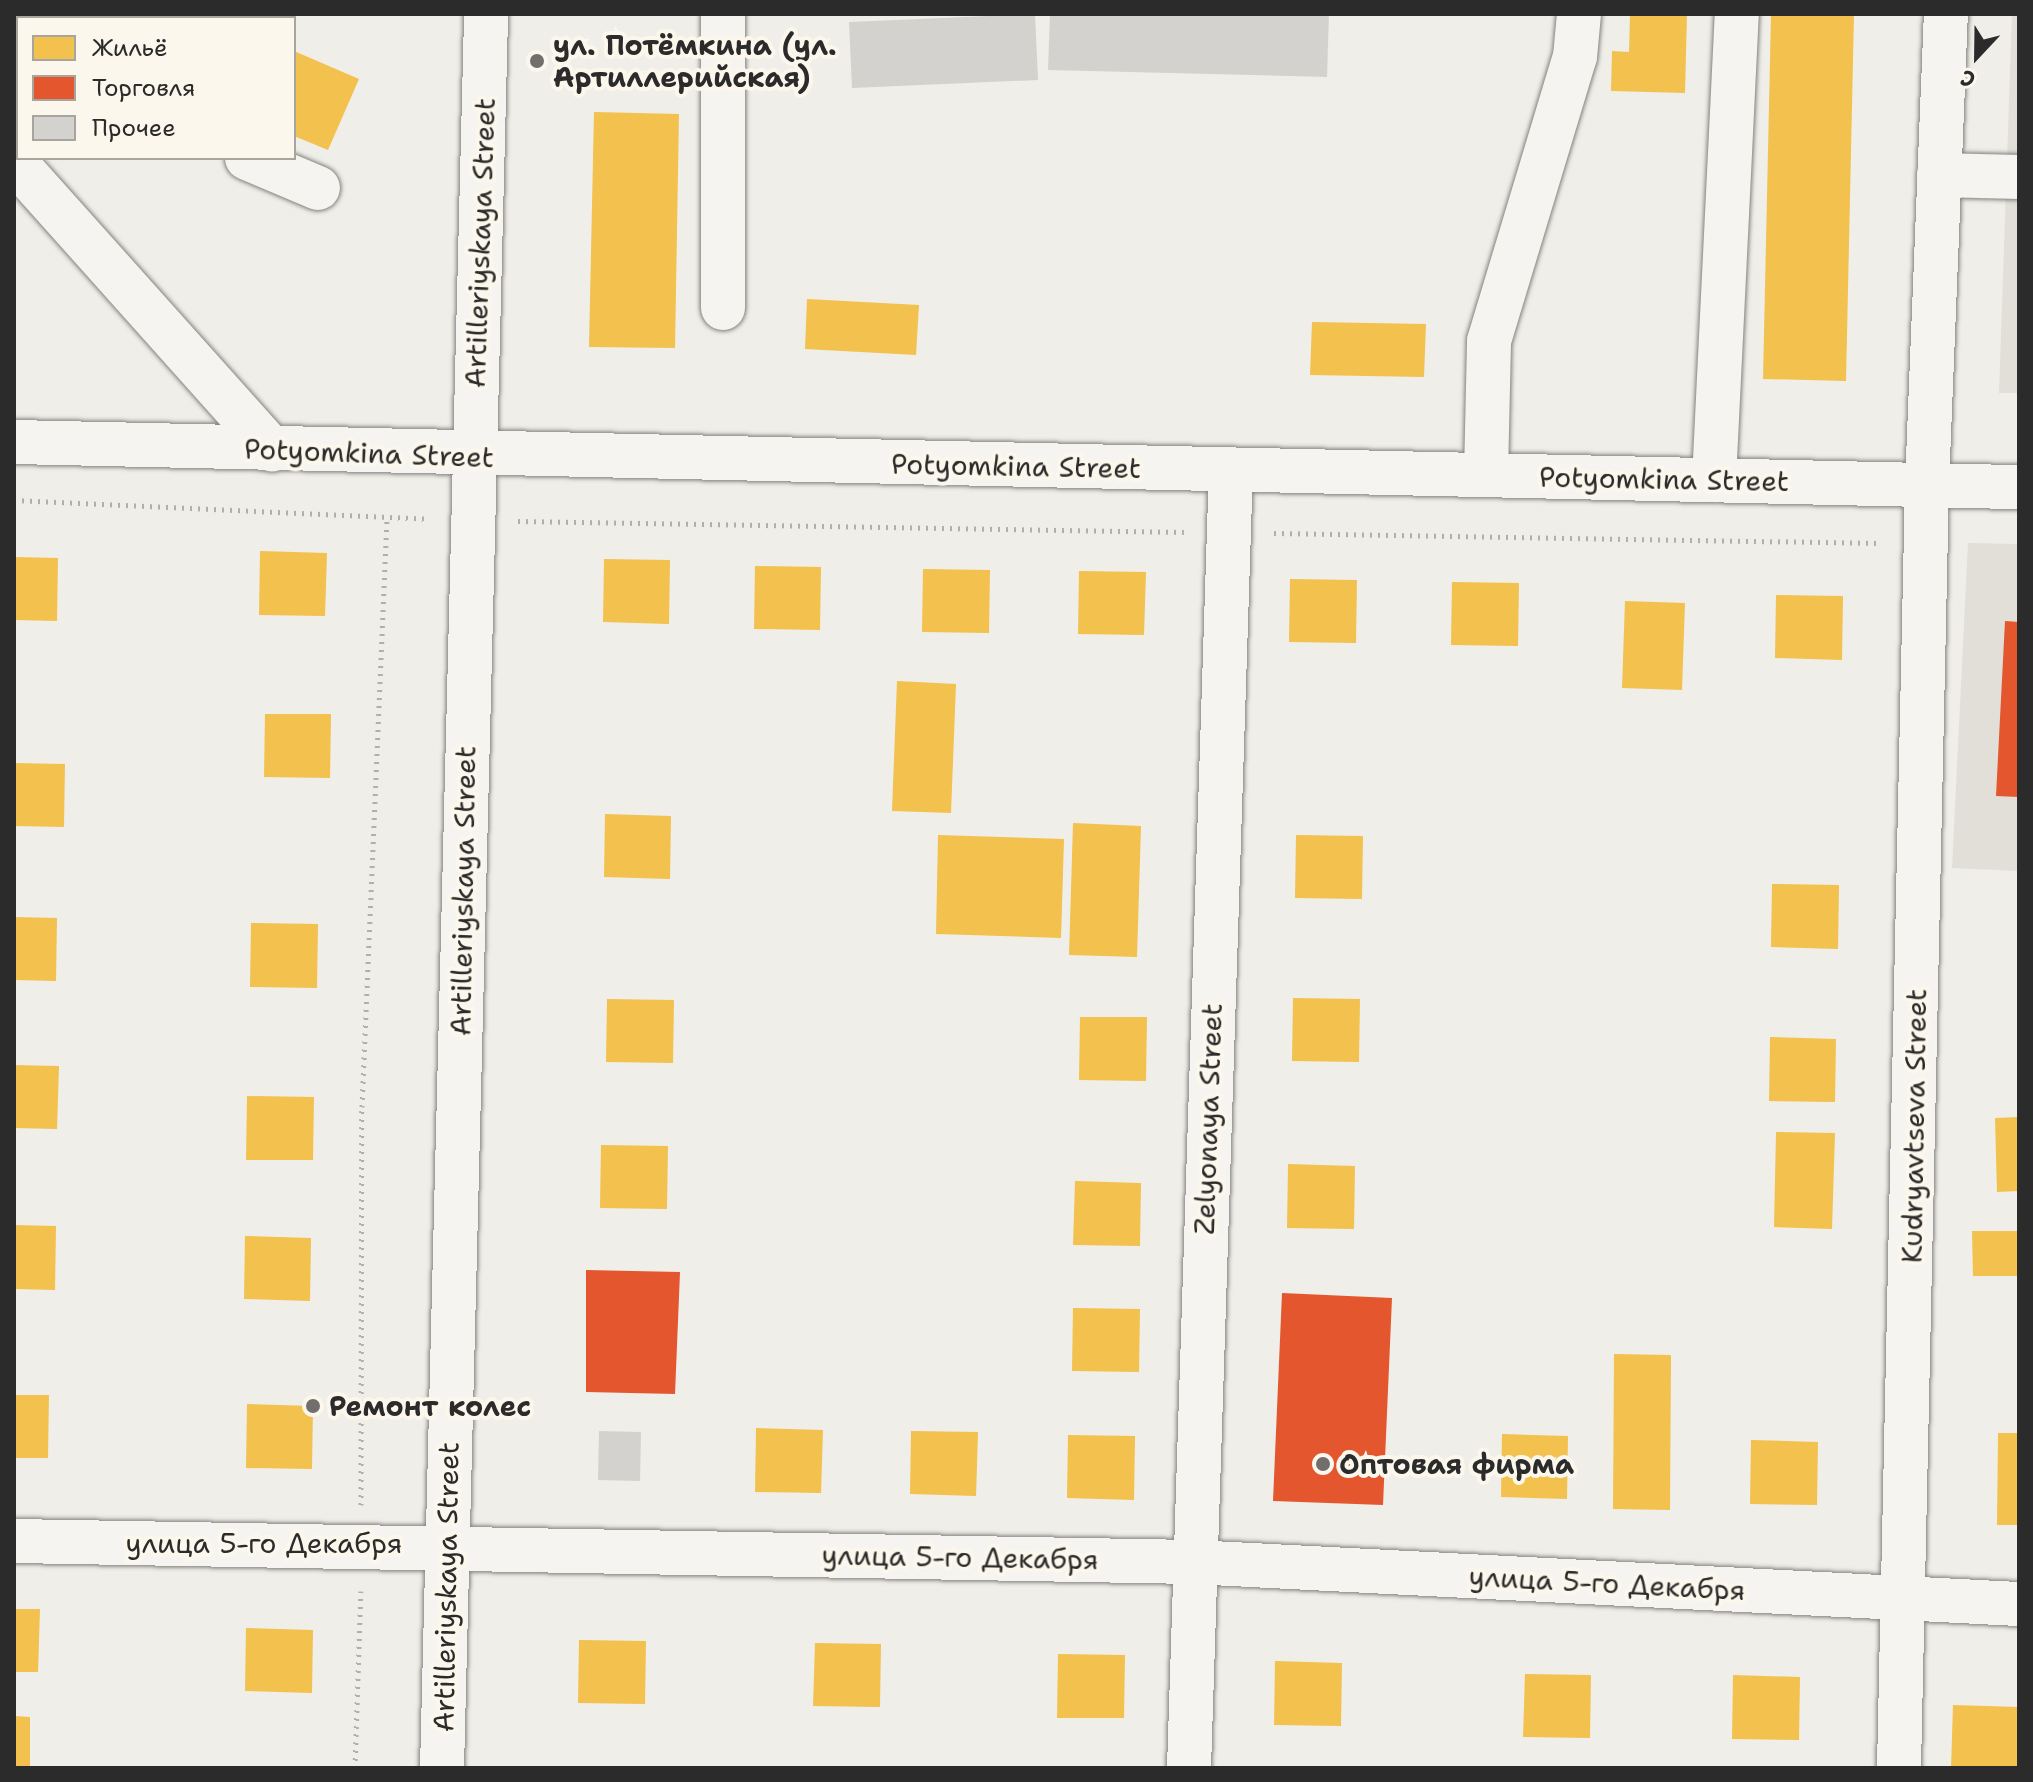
<!DOCTYPE html>
<meta charset="utf-8">
<style>
body{margin:0}
#map{position:relative;width:2033px;height:1782px;overflow:hidden;background:#f0eee8;font-family:"Shantell Sans",sans-serif}
div>[style]{position:absolute}
.built>*{inset:0;background:#e1dfd7}
.homes>*{inset:0;background:#f2c14e}
.shops>*{inset:0;background:#e4572e}
.building>*{inset:0;background:#d4d2ce}
.path>*{height:5px;margin-top:-2.5px;transform-origin:0;background:repeating-linear-gradient(90deg,#b0afac 0 2px,transparent 0 8px)}
.roads{filter:drop-shadow(0 0 2px #848380) drop-shadow(0 0 2px #848380)}
.minor>*{height:44px;margin:-22px;padding:0 22px;transform-origin:22px;border-radius:22px;background:#f5f4f0}
.dots>*{width:22px;height:22px;translate:-50% -50%;box-sizing:border-box;border:4px solid #fbf7ec;border-radius:50%}
span{translate:-50% -50%;white-space:nowrap;text-align:center;line-height:1.15;-webkit-text-stroke:8px #fbf7ec;paint-order:stroke}
.poi-label{font-size:28px;color:#2b2b2b;font-weight:700}
.left{translate:0 -50%;text-align:left}
.street-label{font-size:28px;color:#2b2b2b}
.frame{position:absolute;inset:0;border:16px solid #2b2b2b;pointer-events:none}
.legend{position:absolute;left:16px;top:16px;width:280px;height:144px;box-sizing:border-box;background:#fbf7ec;border:2px solid #a8a59f;margin:0;padding:10px 14px;list-style:none;font-size:24px;color:#2b2b2b}
.legend li{display:flex;align-items:center;gap:16px;height:40px}
.legend b{width:40px;border:2px solid #a8a59f}
.north{position:absolute;left:1937px;top:16px;width:80px;height:80px;-webkit-text-stroke:6px #fbf7ec;paint-order:stroke;rotate:202deg;font-size:22px;font-weight:700;line-height:32px;text-align:center;color:#2b2b2b}
.north::after{content:'';display:block;margin:auto;width:28px;height:36px;background:#2b2b2b;clip-path:polygon(50% 0,100% 100%,50% 72%,0 100%)}
</style>
<div id="map">
<div class="built">
<i style="clip-path:polygon(2012px 14px,2019px 14px,2019px 393px,1999px 393px)"></i>
<i style="clip-path:polygon(1968px 543px,2019px 544px,2019px 871px,1952px 868px)"></i>
</div>
<div class="homes">
<i style="clip-path:polygon(83px 14px,208px 14px,218px 18px,81px 18px)"></i>
<i style="clip-path:polygon(1630px 14px,1687px 14px,1685px 93px,1611px 91px,1612px 51px,1629px 52px)"></i>
<i style="clip-path:polygon(1771px 14px,1854px 14px,1846px 381px,1763px 379px)"></i>
<i style="clip-path:polygon(294px 51px,359px 79px,328px 150px,294px 136px)"></i>
<i style="clip-path:polygon(594px 112px,679px 114px,675px 348px,589px 347px)"></i>
<i style="clip-path:polygon(807px 299px,919px 305px,916px 355px,805px 349px)"></i>
<i style="clip-path:polygon(1312px 322px,1426px 324px,1424px 377px,1310px 375px)"></i>
<i style="clip-path:polygon(260px 551px,327px 553px,325px 616px,259px 615px)"></i>
<i style="clip-path:polygon(14px 557px,58px 558px,57px 621px,14px 620px)"></i>
<i style="clip-path:polygon(604px 559px,670px 560px,669px 624px,603px 622px)"></i>
<i style="clip-path:polygon(755px 566px,821px 567px,820px 630px,754px 629px)"></i>
<i style="clip-path:polygon(923px 569px,990px 570px,989px 633px,922px 632px)"></i>
<i style="clip-path:polygon(1079px 571px,1146px 572px,1144px 635px,1078px 634px)"></i>
<i style="clip-path:polygon(1290px 579px,1357px 580px,1356px 643px,1289px 642px)"></i>
<i style="clip-path:polygon(1452px 582px,1519px 583px,1518px 646px,1451px 645px)"></i>
<i style="clip-path:polygon(1776px 595px,1843px 596px,1842px 660px,1775px 658px)"></i>
<i style="clip-path:polygon(1625px 601px,1685px 603px,1682px 690px,1622px 688px)"></i>
<i style="clip-path:polygon(897px 681px,956px 684px,951px 813px,892px 811px)"></i>
<i style="clip-path:polygon(265px 714px,331px 714px,330px 778px,264px 777px)"></i>
<i style="clip-path:polygon(14px 763px,65px 764px,64px 827px,14px 826px)"></i>
<i style="clip-path:polygon(605px 814px,671px 816px,670px 879px,604px 877px)"></i>
<i style="clip-path:polygon(1073px 823px,1141px 826px,1137px 957px,1069px 955px)"></i>
<i style="clip-path:polygon(938px 835px,1064px 839px,1061px 938px,936px 934px)"></i>
<i style="clip-path:polygon(1296px 835px,1363px 836px,1362px 899px,1295px 898px)"></i>
<i style="clip-path:polygon(1772px 884px,1839px 885px,1838px 949px,1771px 947px)"></i>
<i style="clip-path:polygon(14px 917px,57px 918px,56px 981px,14px 980px)"></i>
<i style="clip-path:polygon(251px 923px,318px 924px,317px 988px,250px 987px)"></i>
<i style="clip-path:polygon(1293px 998px,1360px 999px,1359px 1062px,1292px 1061px)"></i>
<i style="clip-path:polygon(607px 999px,674px 1000px,673px 1063px,606px 1062px)"></i>
<i style="clip-path:polygon(1080px 1017px,1147px 1017px,1146px 1081px,1079px 1080px)"></i>
<i style="clip-path:polygon(1770px 1037px,1836px 1039px,1835px 1102px,1769px 1101px)"></i>
<i style="clip-path:polygon(14px 1065px,59px 1066px,57px 1129px,14px 1128px)"></i>
<i style="clip-path:polygon(247px 1096px,314px 1097px,313px 1160px,246px 1160px)"></i>
<i style="clip-path:polygon(2019px 1117px,2019px 1191px,1997px 1192px,1995px 1118px)"></i>
<i style="clip-path:polygon(1776px 1132px,1835px 1133px,1832px 1229px,1774px 1227px)"></i>
<i style="clip-path:polygon(601px 1145px,668px 1146px,667px 1209px,600px 1208px)"></i>
<i style="clip-path:polygon(1288px 1164px,1355px 1166px,1354px 1229px,1287px 1228px)"></i>
<i style="clip-path:polygon(1075px 1181px,1141px 1183px,1140px 1246px,1073px 1245px)"></i>
<i style="clip-path:polygon(14px 1225px,56px 1226px,55px 1290px,14px 1289px)"></i>
<i style="clip-path:polygon(1972px 1231px,2019px 1231px,2019px 1276px,1973px 1276px)"></i>
<i style="clip-path:polygon(245px 1236px,311px 1238px,310px 1301px,244px 1299px)"></i>
<i style="clip-path:polygon(1073px 1308px,1140px 1309px,1139px 1372px,1072px 1371px)"></i>
<i style="clip-path:polygon(1614px 1354px,1671px 1355px,1670px 1510px,1613px 1509px)"></i>
<i style="clip-path:polygon(14px 1395px,49px 1395px,48px 1458px,14px 1458px)"></i>
<i style="clip-path:polygon(247px 1404px,313px 1406px,312px 1469px,246px 1468px)"></i>
<i style="clip-path:polygon(756px 1428px,823px 1430px,821px 1493px,755px 1492px)"></i>
<i style="clip-path:polygon(911px 1431px,978px 1432px,976px 1496px,910px 1494px)"></i>
<i style="clip-path:polygon(1998px 1433px,2019px 1433px,2019px 1525px,1997px 1525px)"></i>
<i style="clip-path:polygon(1502px 1434px,1568px 1436px,1567px 1499px,1501px 1497px)"></i>
<i style="clip-path:polygon(1068px 1435px,1135px 1436px,1134px 1500px,1067px 1498px)"></i>
<i style="clip-path:polygon(1751px 1440px,1818px 1442px,1817px 1505px,1750px 1504px)"></i>
<i style="clip-path:polygon(14px 1609px,40px 1609px,38px 1672px,14px 1672px)"></i>
<i style="clip-path:polygon(246px 1628px,313px 1630px,312px 1693px,245px 1691px)"></i>
<i style="clip-path:polygon(579px 1640px,646px 1641px,645px 1704px,578px 1703px)"></i>
<i style="clip-path:polygon(815px 1643px,881px 1644px,880px 1707px,813px 1706px)"></i>
<i style="clip-path:polygon(1058px 1654px,1125px 1655px,1124px 1718px,1057px 1718px)"></i>
<i style="clip-path:polygon(1275px 1661px,1342px 1663px,1341px 1726px,1274px 1725px)"></i>
<i style="clip-path:polygon(1525px 1674px,1591px 1675px,1590px 1738px,1523px 1737px)"></i>
<i style="clip-path:polygon(1733px 1675px,1800px 1677px,1799px 1740px,1732px 1739px)"></i>
<i style="clip-path:polygon(1953px 1705px,2019px 1707px,2019px 1768px,1951px 1768px)"></i>
<i style="clip-path:polygon(14px 1716px,30px 1717px,30px 1768px,14px 1768px)"></i>
</div>
<div class="shops">
<i style="clip-path:polygon(2005px 621px,2019px 622px,2019px 797px,1996px 796px)"></i>
<i style="clip-path:polygon(586px 1270px,680px 1272px,675px 1394px,586px 1392px)"></i>
<i style="clip-path:polygon(1282px 1293px,1392px 1298px,1383px 1505px,1273px 1501px)"></i>
</div>
<div class="building">
<i style="clip-path:polygon(1035px 14px,1038px 80px,852px 88px,849px 22px)"></i>
<i style="clip-path:polygon(1050px 14px,1329px 14px,1327px 77px,1048px 70px)"></i>
<i style="clip-path:polygon(599px 1431px,641px 1432px,640px 1481px,598px 1480px)"></i>
</div>
<div class="path">
<i style="left:14px;top:500px;width:415px;rotate:2.6deg"></i>
<i style="left:518px;top:521px;width:666px;rotate:0.95deg"></i>
<i style="left:1274px;top:533px;width:606px;rotate:0.95deg"></i>
<i style="left:361px;top:1505px;width:398px;rotate:-89.9deg"></i>
<i style="left:362px;top:1107px;width:590px;rotate:-87.57deg"></i>
<i style="left:355px;top:1768px;width:177px;rotate:-88.1deg"></i>
</div>
<div class="roads">
<div class="minor">
<i style="left:723px;top:14px;width:294px;rotate:90deg"></i>
<i style="left:14px;top:59px;width:4px;rotate:27deg"></i>
<i style="left:247px;top:158px;width:77px;rotate:22.9deg"></i>
<i style="left:14px;top:161px;width:387px;rotate:48.2deg"></i>
<i style="left:1939px;top:175px;width:80px;rotate:1.4deg"></i>
<i style="left:14px;top:442px;width:2006px;rotate:1.29deg"></i>
<i style="left:1486px;top:475px;width:134px;rotate:-88.7deg"></i>
<i style="left:1489px;top:341px;width:297px;rotate:-73.2deg"></i>
<i style="left:1575px;top:57px;width:43px;rotate:-84.7deg"></i>
<i style="left:1714px;top:480px;width:467px;rotate:-87.2deg"></i>
<i style="left:14px;top:1541px;width:1178px;rotate:1.02deg"></i>
<i style="left:1192px;top:1562px;width:828px;rotate:2.91deg"></i>
<i style="left:442px;top:1768px;width:1755px;rotate:-88.56deg"></i>
<i style="left:1189px;top:1768px;width:1299px;rotate:-88.15deg"></i>
<i style="left:1899px;top:1768px;width:1284px;rotate:-88.75deg"></i>
<i style="left:1927px;top:484px;width:470px;rotate:-87.7deg"></i>
</div>
</div>
<div class="dots">
<i style="left:537px;top:61px;background:#706f6d"></i>
<i style="left:313px;top:1406px;background:#706f6d"></i>
<i style="left:1323px;top:1464px;background:#706f6d"></i>
</div>
<div class="poi-label">
<span class="left" style="left:553px;top:61px">ул. Потёмкина (ул.<br>Артиллерийская)</span>
<span class="left" style="left:329px;top:1406px">Ремонт колес</span>
<span class="left" style="left:1339px;top:1464px">Оптовая фирма</span>
</div>
<div class="street-label">
<span style="left:480px;top:243px;rotate:-88deg">Artilleriyskaya Street</span>
<span style="left:369px;top:453px;rotate:2deg">Potyomkina Street</span>
<span style="left:1016px;top:466px;rotate:1deg">Potyomkina Street</span>
<span style="left:1664px;top:479px;rotate:1deg">Potyomkina Street</span>
<span style="left:463px;top:891px;rotate:-89deg">Artilleriyskaya Street</span>
<span style="left:1208px;top:1119px;rotate:-88deg">Zelyonaya Street</span>
<span style="left:1914px;top:1126px;rotate:-89deg">Kudryavtseva Street</span>
<span style="left:264px;top:1543px">улица 5-го Декабря</span>
<span style="left:960px;top:1557px;rotate:1deg">улица 5-го Декабря</span>
<span style="left:1607px;top:1583px;rotate:3deg">улица 5-го Декабря</span>
<span style="left:446px;top:1587px;rotate:-89deg">Artilleriyskaya Street</span>
</div>
<div class="frame"></div>
<ul class="legend">
<li><b style="height:22px;background:#f2c14e"></b>Жильё</li>
<li><b style="height:22px;background:#e4572e"></b>Торговля</li>
<li><b style="height:22px;background:#d4d2ce"></b>Прочее</li>
</ul>
<div class="north">С</div>
</div>
